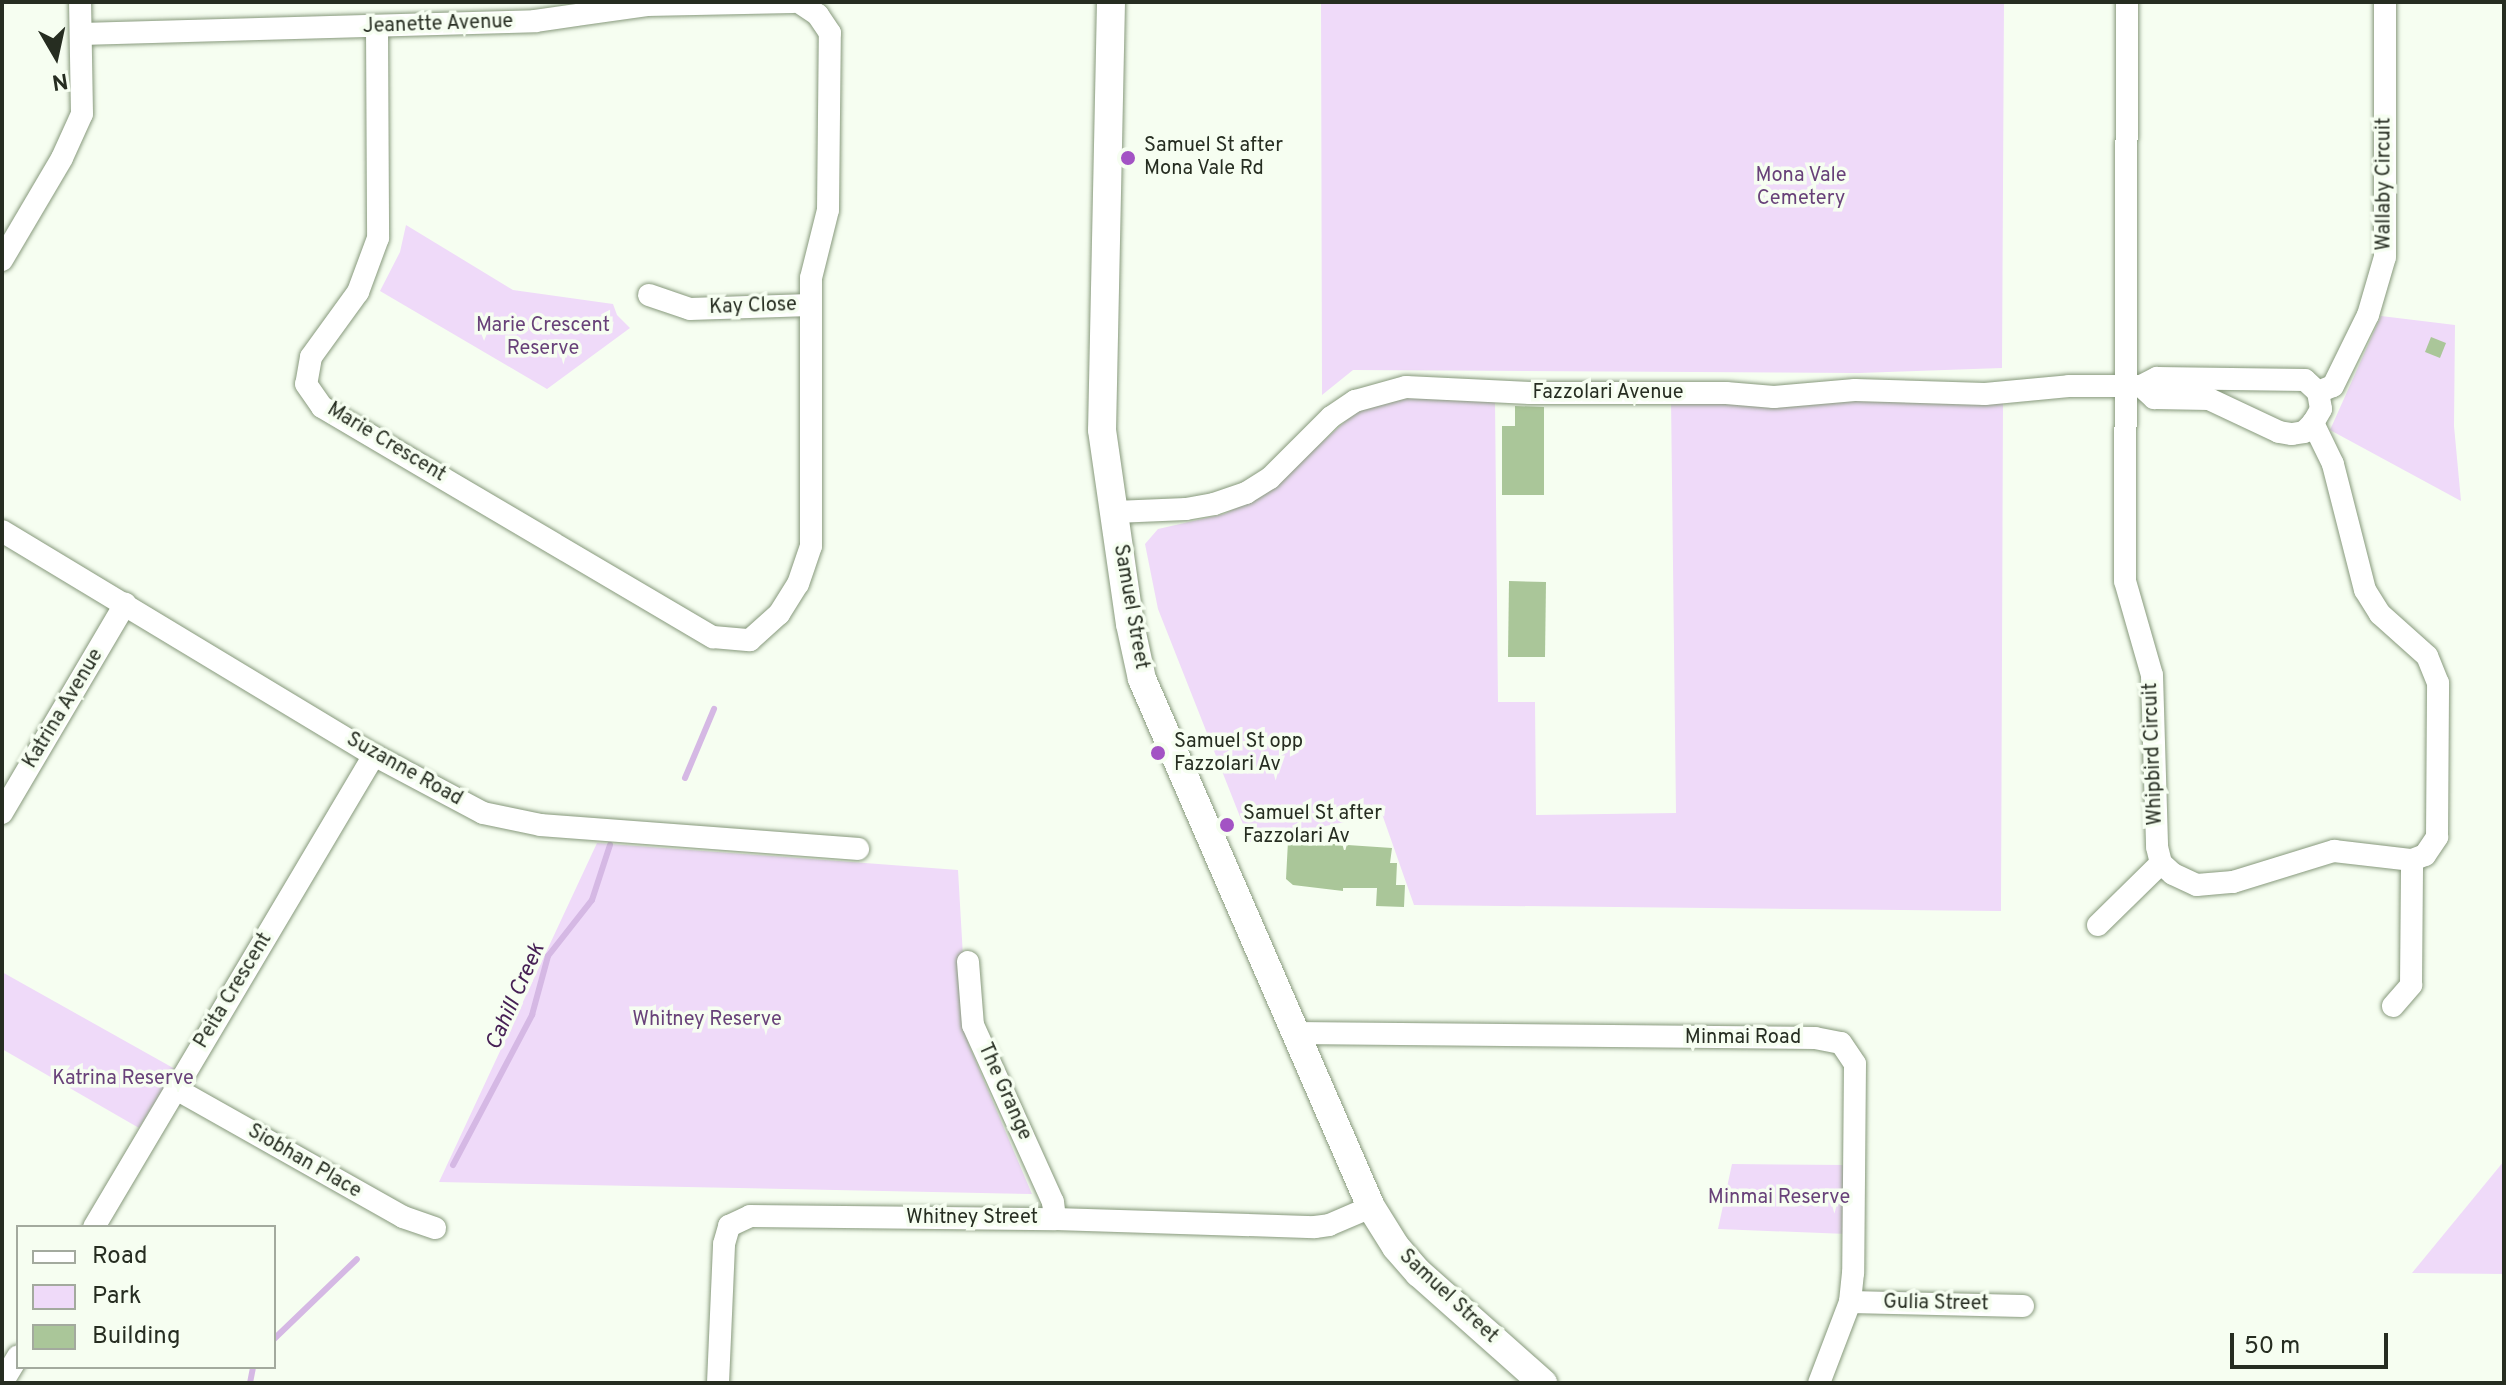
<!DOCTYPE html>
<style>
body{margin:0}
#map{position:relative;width:2506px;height:1385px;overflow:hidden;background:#f6fef1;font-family:Overpass,sans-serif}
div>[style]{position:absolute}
.green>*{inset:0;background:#efdaf9}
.stream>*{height:6px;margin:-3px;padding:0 3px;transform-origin:3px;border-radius:3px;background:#d5b8e4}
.building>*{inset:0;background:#aac699}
.roads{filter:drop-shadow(0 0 2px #87997c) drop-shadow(0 0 2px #87997c)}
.minor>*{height:22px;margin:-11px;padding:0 11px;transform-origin:11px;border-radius:11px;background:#fff}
.tertiary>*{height:28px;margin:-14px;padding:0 14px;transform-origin:14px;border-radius:14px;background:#fff}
.dots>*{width:22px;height:22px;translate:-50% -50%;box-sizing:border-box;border:4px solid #f6fef1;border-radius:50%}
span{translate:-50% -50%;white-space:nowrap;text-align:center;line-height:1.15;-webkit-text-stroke:7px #f6fef1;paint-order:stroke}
.street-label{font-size:20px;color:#262d21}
.poi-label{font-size:20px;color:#262d21}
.left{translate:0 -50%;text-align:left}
.park-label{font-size:20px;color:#684179}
.water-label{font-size:22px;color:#462055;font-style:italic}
.frame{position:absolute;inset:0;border:4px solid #262d21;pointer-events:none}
.legend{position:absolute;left:16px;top:1225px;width:260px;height:144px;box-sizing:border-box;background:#f6fef1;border:2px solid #a3aa9e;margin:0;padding:10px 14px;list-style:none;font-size:24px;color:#262d21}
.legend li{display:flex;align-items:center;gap:16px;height:40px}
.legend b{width:40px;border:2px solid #a3aa9e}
.north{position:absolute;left:16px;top:16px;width:80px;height:80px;-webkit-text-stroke:6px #f6fef1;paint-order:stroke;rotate:171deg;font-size:22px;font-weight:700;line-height:32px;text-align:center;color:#262d21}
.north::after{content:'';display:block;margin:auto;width:28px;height:36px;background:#262d21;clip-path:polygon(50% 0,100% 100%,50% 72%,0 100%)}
.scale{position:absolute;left:2230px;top:1333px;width:158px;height:36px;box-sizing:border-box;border:4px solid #262d21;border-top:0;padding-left:10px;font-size:24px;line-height:28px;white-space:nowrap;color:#262d21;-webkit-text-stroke:6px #f6fef1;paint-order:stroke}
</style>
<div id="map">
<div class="green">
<i style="clip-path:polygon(1321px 2px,2004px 2px,2002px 368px,1859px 373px,1353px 370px,1322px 395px)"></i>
<i style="clip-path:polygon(406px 225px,513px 290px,613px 304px,617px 315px,630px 328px,547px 389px,380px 291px,400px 252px)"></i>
<i style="clip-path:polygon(2381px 316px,2455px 325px,2454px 426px,2461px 501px,2330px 430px)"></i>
<i style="clip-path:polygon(1409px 398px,1495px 401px,1498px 702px,1535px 702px,1536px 815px,1676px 813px,1671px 399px,2003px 401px,2001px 911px,1414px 905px,1382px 814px,1250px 842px,1158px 609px,1145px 544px,1158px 529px,1224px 514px,1264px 494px,1358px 410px)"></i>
<i style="clip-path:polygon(597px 843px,958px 870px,968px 1043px,1032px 1194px,439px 1182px)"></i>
<i style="clip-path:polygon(2px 972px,175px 1069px,139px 1128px,2px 1049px)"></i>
<i style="clip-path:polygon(2504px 1161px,2504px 1274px,2412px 1273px)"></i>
<i style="clip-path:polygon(1732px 1164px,1847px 1165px,1847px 1234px,1718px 1229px)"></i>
</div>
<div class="stream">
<i style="left:685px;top:778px;width:75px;rotate:-67.2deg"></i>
<i style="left:453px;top:1165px;width:170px;rotate:-62.2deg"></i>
<i style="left:532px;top:1015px;width:61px;rotate:-74.8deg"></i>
<i style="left:548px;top:956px;width:71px;rotate:-51.8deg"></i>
<i style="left:592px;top:900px;width:58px;rotate:-71.9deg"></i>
<i style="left:274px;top:1339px;width:115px;rotate:-43.9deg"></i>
<i style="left:250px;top:1383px;width:16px;rotate:-79deg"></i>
</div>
<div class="building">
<i style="clip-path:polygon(2431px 337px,2446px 343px,2440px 358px,2425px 352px)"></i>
<i style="clip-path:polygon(1515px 406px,1544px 407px,1544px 495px,1502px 495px,1502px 426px,1515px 426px)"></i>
<i style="clip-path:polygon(1509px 581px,1546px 582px,1545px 657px,1508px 657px)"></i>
<i style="clip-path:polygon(1288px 841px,1392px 848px,1390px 863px,1397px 863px,1396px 885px,1405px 885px,1404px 907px,1376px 906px,1377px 888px,1343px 888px,1343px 891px,1293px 885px,1286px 879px)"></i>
</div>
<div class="roads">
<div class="minor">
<i style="left:2127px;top:2px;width:579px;rotate:90.2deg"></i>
<i style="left:2125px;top:581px;width:98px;rotate:74deg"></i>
<i style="left:2152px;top:675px;width:172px;rotate:88.3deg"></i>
<i style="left:2157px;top:847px;width:16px;rotate:76deg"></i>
<i style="left:2161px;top:863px;width:16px;rotate:43deg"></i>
<i style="left:2173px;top:874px;width:26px;rotate:25deg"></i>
<i style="left:2197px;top:885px;width:36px;rotate:-5deg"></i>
<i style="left:2233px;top:882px;width:106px;rotate:-17.1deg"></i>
<i style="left:2334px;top:851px;width:79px;rotate:6.6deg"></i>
<i style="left:2412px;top:860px;width:14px;rotate:-21deg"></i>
<i style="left:2425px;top:855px;width:22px;rotate:-56deg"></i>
<i style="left:2437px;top:837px;width:154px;rotate:-89.6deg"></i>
<i style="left:2438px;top:683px;width:29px;rotate:-112deg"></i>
<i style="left:2427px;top:656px;width:63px;rotate:-138.2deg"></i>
<i style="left:2380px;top:614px;width:28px;rotate:-122deg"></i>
<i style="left:2365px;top:590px;width:130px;rotate:-104.3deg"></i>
<i style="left:2333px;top:464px;width:46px;rotate:-116deg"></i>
<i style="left:377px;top:27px;width:211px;rotate:89.7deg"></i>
<i style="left:378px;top:238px;width:58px;rotate:110.3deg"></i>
<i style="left:358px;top:292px;width:80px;rotate:125.9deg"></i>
<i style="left:311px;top:357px;width:27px;rotate:100deg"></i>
<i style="left:306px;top:384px;width:28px;rotate:55deg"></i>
<i style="left:322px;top:407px;width:454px;rotate:30.5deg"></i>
<i style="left:713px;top:637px;width:37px;rotate:5deg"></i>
<i style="left:750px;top:640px;width:39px;rotate:-42deg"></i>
<i style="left:779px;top:614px;width:36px;rotate:-58deg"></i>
<i style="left:798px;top:584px;width:40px;rotate:-71.1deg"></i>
<i style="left:811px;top:546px;width:268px;rotate:-90deg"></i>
<i style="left:811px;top:278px;width:70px;rotate:-76deg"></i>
<i style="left:828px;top:210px;width:177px;rotate:-89.4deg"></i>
<i style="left:830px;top:33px;width:22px;rotate:-124deg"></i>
<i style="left:818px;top:15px;width:23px;rotate:-146deg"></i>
<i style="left:81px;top:34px;width:454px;rotate:-1.6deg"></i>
<i style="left:535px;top:21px;width:113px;rotate:-8.1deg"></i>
<i style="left:647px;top:5px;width:146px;rotate:-1.2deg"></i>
<i style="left:2px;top:260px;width:118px;rotate:-59.5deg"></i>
<i style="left:62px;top:158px;width:48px;rotate:-65.6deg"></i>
<i style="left:82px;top:114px;width:112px;rotate:-91deg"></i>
<i style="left:649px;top:295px;width:43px;rotate:18.9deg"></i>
<i style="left:690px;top:309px;width:120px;rotate:-1.9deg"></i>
<i style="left:2141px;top:386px;width:18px;rotate:43deg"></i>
<i style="left:2154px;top:398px;width:55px;rotate:1deg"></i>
<i style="left:2209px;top:399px;width:77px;rotate:25.2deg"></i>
<i style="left:2279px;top:432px;width:13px;rotate:9deg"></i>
<i style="left:2292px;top:434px;width:12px;rotate:-9deg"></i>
<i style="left:2304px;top:432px;width:13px;rotate:-45deg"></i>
<i style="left:2313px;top:423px;width:16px;rotate:-60deg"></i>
<i style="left:2321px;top:409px;width:17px;rotate:-100deg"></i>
<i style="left:2318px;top:392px;width:16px;rotate:-22deg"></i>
<i style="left:2333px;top:386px;width:79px;rotate:-63.8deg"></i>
<i style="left:2368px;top:315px;width:60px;rotate:-73.7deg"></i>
<i style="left:2385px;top:257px;width:255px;rotate:-90deg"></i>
<i style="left:1115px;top:512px;width:71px;rotate:-2.4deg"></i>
<i style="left:1186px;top:509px;width:28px;rotate:-10deg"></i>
<i style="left:1214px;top:504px;width:34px;rotate:-19deg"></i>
<i style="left:1246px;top:493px;width:28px;rotate:-32deg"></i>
<i style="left:1270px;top:478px;width:86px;rotate:-45deg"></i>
<i style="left:1331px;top:417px;width:29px;rotate:-34deg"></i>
<i style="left:1355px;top:401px;width:53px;rotate:-15.4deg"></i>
<i style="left:1406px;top:387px;width:124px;rotate:2.8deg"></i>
<i style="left:1530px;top:393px;width:196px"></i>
<i style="left:1726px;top:393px;width:48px;rotate:4.8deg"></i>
<i style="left:1774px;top:397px;width:81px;rotate:-4.9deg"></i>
<i style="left:1855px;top:390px;width:130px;rotate:1.8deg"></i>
<i style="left:1985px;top:394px;width:84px;rotate:-5.4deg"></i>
<i style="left:2069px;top:386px;width:72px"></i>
<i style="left:2141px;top:386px;width:18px;rotate:-27deg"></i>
<i style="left:2157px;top:378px;width:148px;rotate:0.8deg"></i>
<i style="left:2305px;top:380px;width:18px;rotate:43deg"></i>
<i style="left:2px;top:531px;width:434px;rotate:31.1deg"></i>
<i style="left:374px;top:755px;width:123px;rotate:28deg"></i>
<i style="left:483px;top:813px;width:59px;rotate:11.7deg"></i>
<i style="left:541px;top:825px;width:318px;rotate:4.3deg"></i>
<i style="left:2px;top:813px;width:243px;rotate:-59.5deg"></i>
<i style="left:2098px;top:925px;width:88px;rotate:-44.5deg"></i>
<i style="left:968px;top:962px;width:63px;rotate:85.5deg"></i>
<i style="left:973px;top:1025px;width:194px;rotate:65.7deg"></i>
<i style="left:1053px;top:1202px;width:17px;rotate:83deg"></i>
<i style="left:2393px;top:1006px;width:28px;rotate:-49deg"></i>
<i style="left:2411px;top:985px;width:125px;rotate:-89.5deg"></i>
<i style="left:1295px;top:1033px;width:520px;rotate:0.55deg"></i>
<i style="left:1815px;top:1038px;width:26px;rotate:11deg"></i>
<i style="left:1841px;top:1043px;width:25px;rotate:56deg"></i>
<i style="left:1855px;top:1064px;width:209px;rotate:90.5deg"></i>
<i style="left:1853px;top:1273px;width:29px;rotate:96deg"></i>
<i style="left:1850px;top:1302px;width:87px;rotate:110.9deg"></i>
<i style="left:176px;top:1089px;width:261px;rotate:29.4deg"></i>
<i style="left:403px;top:1217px;width:34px;rotate:19deg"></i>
<i style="left:94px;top:1227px;width:549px;rotate:-59.32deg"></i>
<i style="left:1850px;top:1302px;width:173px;rotate:1.3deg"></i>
<i style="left:2px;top:1383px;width:31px;rotate:-59deg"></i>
<i style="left:718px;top:1383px;width:139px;rotate:-87.5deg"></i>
<i style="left:724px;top:1244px;width:19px;rotate:-74deg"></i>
<i style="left:729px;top:1226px;width:23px;rotate:-25deg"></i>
<i style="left:750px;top:1216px;width:305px;rotate:0.6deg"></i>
<i style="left:1055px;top:1219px;width:260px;rotate:1.8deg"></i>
<i style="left:1315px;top:1227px;width:14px;rotate:-8deg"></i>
<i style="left:1329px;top:1225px;width:46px;rotate:-23.2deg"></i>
</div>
<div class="tertiary">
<i style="left:1111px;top:2px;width:428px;rotate:91.2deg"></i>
<i style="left:1102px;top:430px;width:196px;rotate:81.8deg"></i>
<i style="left:1130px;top:624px;width:56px;rotate:77.7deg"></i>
<i style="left:1142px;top:679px;width:576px;rotate:66.55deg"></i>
<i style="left:1371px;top:1207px;width:47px;rotate:58deg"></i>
<i style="left:1396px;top:1247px;width:35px;rotate:49deg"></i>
<i style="left:1419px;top:1273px;width:166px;rotate:41.6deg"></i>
</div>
</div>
<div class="dots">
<i style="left:1128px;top:158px;background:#a353c4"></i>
<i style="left:1158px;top:753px;background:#a353c4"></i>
<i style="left:1227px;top:825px;background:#a353c4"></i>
</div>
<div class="street-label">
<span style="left:438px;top:25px;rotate:-2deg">Jeanette Avenue</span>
<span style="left:2385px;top:184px;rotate:-90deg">Wallaby Circuit</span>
<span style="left:753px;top:307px;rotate:-2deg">Kay Close</span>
<span style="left:1608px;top:393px">Fazzolari Avenue</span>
<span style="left:386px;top:443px;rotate:31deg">Marie Crescent</span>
<span style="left:1130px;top:607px;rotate:80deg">Samuel Street</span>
<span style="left:64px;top:709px;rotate:-59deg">Katrina Avenue</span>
<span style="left:2154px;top:754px;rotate:-92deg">Whipbird Circuit</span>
<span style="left:404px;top:770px;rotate:29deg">Suzanne Road</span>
<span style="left:234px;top:991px;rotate:-59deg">Peita Crescent</span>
<span style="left:1743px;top:1038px">Minmai Road</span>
<span style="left:1004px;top:1092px;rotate:66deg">The Grange</span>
<span style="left:304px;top:1162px;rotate:30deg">Siobhan Place</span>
<span style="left:972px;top:1218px">Whitney Street</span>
<span style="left:1448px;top:1297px;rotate:43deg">Samuel Street</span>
<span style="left:1936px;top:1304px;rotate:1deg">Gulia Street</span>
</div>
<div class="poi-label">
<span class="left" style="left:1144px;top:158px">Samuel St after<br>Mona Vale Rd</span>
<span class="left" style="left:1174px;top:754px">Samuel St opp<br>Fazzolari Av</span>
<span class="left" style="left:1243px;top:826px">Samuel St after<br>Fazzolari Av</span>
</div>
<div class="park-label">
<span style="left:1801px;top:188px">Mona Vale<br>Cemetery</span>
<span style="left:543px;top:338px">Marie Crescent<br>Reserve</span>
<span style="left:707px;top:1020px">Whitney Reserve</span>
<span style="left:123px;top:1079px">Katrina Reserve</span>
<span style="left:1779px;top:1198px">Minmai Reserve</span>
</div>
<div class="water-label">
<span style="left:516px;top:997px;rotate:-66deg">Cahill Creek</span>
</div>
<div class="frame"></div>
<ul class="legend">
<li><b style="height:10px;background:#fff"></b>Road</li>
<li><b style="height:22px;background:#efdaf9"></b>Park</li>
<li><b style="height:22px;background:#aac699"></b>Building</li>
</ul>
<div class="north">N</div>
<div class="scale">50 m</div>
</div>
